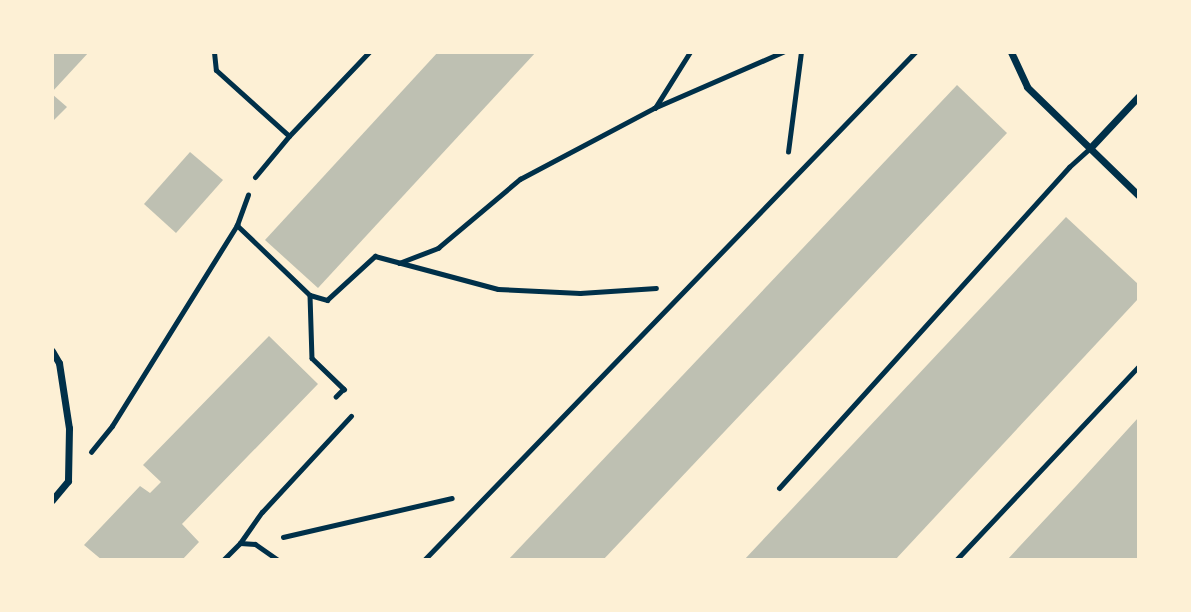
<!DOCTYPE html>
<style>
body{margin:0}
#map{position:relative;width:1191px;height:612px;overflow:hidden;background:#fdf0d5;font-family:Montserrat,sans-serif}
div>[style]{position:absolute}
.building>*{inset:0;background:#bec0b2}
.path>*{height:4.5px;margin:-2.25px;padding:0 2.25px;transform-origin:2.25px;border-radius:2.25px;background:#003049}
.service>*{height:5px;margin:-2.5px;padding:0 2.5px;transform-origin:2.5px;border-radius:2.5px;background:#003049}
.minor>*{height:7px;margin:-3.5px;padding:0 3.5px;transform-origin:3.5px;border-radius:3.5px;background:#003049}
span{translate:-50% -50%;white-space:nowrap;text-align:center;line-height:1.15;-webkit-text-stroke:5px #fdf0d5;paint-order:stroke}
.frame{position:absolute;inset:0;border:54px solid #fdf0d5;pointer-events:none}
</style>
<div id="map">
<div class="building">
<i style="clip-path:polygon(52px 52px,89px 52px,52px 92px)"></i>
<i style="clip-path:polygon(438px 52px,536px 52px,318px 288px,265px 240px)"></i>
<i style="clip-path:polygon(957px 85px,1007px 133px,603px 560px,508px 560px)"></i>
<i style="clip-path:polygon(52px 94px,67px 107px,52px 122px)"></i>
<i style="clip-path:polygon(190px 152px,223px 180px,176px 233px,144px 204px)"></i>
<i style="clip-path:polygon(1066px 217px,1138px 284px,1138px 299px,895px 560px,744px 560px)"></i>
<i style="clip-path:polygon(269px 336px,318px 384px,182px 524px,199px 542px,182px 560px,102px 560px,84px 545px,140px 486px,150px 493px,161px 482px,143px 465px)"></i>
<i style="clip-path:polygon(1138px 418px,1138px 560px,1007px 560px,1076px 486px)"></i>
</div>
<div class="path">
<i style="left:655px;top:108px;width:66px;rotate:-58deg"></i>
<i style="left:788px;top:152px;width:101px;rotate:-82.6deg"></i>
<i style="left:237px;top:225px;width:101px;rotate:43.8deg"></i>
<i style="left:310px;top:295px;width:63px;rotate:88.2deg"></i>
<i style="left:312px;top:358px;width:45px;rotate:44.1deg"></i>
<i style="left:344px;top:389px;width:11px;rotate:135deg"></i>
<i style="left:399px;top:263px;width:42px;rotate:-21deg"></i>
<i style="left:438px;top:248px;width:107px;rotate:-40.1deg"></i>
<i style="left:520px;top:179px;width:152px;rotate:-27.9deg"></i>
<i style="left:654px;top:108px;width:141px;rotate:-23.5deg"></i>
<i style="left:310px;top:295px;width:18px;rotate:16deg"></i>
<i style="left:327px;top:300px;width:65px;rotate:-42.5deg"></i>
<i style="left:375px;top:256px;width:127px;rotate:15deg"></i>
<i style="left:498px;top:289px;width:82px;rotate:2.8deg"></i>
<i style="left:580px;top:293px;width:76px;rotate:-3.8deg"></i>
<i style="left:91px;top:452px;width:33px;rotate:-51deg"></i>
<i style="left:112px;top:426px;width:237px;rotate:-58.1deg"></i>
<i style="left:237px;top:225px;width:32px;rotate:-70deg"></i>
<i style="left:283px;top:537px;width:173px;rotate:-13deg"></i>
</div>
<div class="service">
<i style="left:214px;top:52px;width:18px;rotate:84deg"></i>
<i style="left:216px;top:70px;width:98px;rotate:42.1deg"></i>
<i style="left:255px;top:177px;width:53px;rotate:-50.3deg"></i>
<i style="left:289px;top:136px;width:116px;rotate:-46.4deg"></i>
<i style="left:779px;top:488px;width:433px;rotate:-47.9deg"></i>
<i style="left:1069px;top:167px;width:30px;rotate:-42deg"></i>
<i style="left:240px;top:543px;width:15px;rotate:4deg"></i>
<i style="left:255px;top:544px;width:28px;rotate:35deg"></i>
<i style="left:223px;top:560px;width:24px;rotate:-45deg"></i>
<i style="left:240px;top:543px;width:38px;rotate:-55deg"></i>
<i style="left:262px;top:512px;width:131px;rotate:-47.2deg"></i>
<i style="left:424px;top:560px;width:707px;rotate:-45.97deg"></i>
<i style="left:956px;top:560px;width:265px;rotate:-46.7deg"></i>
</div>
<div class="minor">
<i style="left:1011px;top:52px;width:38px;rotate:65deg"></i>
<i style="left:1027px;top:87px;width:155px;rotate:44.2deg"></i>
<i style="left:1091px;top:147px;width:69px;rotate:-46.8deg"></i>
<i style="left:52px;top:351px;width:14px;rotate:60deg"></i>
<i style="left:59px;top:363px;width:66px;rotate:81.3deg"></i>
<i style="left:69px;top:428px;width:53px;rotate:91.1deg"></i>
<i style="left:68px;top:481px;width:25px;rotate:130deg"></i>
</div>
<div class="frame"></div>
</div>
